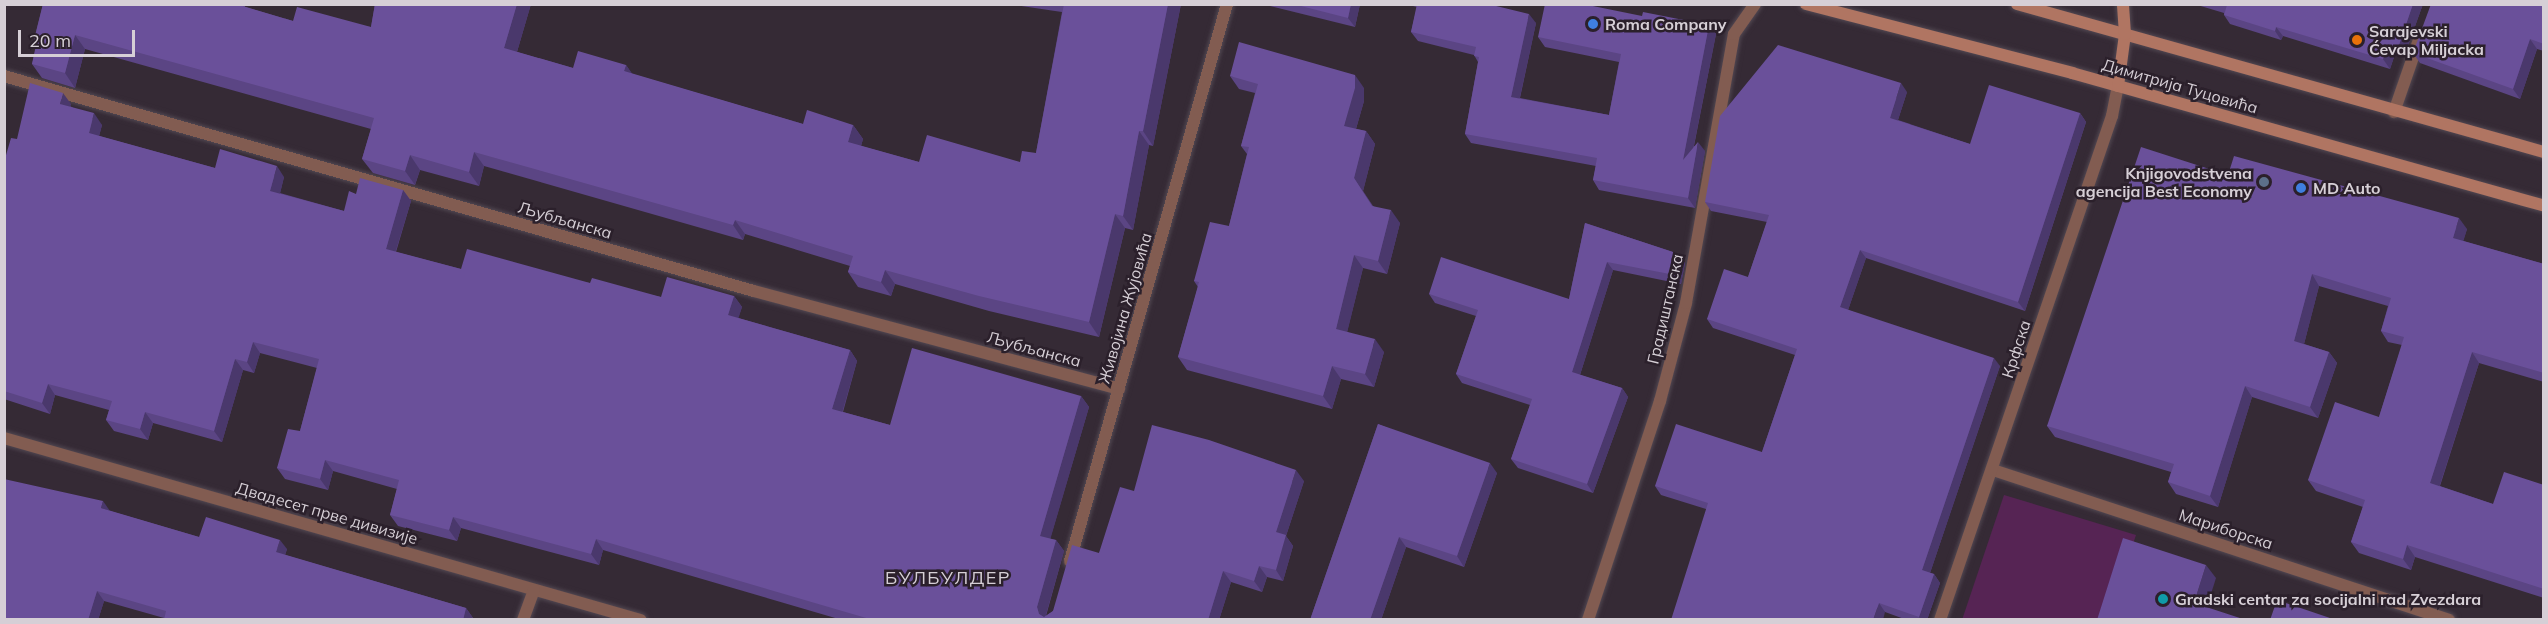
<!DOCTYPE html>
<meta charset="utf-8">
<style>
body{margin:0}
#map{position:relative;width:2548px;height:624px;overflow:hidden;background:#352a35;font-family:Mulish,sans-serif}
div>[style]{position:absolute}
.green>*{inset:0;background:#562454}
.roads{filter:drop-shadow(0 0 2px #524852) drop-shadow(0 0 2px #524852)}
.street>*{height:12px;margin:-6px;padding:0 6px;transform-origin:6px;border-radius:6px;background:#825c51}
.secondary>*{height:12px;margin:-6px;padding:0 6px;transform-origin:6px;border-radius:6px;background:#b07562}
.wall>*{inset:0;background:#5b4584}
.shaded-wall>*{inset:0;background:#4a386c}
.building>*{inset:0;background:#6a509a}
.dots>*{width:16px;height:16px;translate:-50% -50%;box-sizing:border-box;border:3px solid #2b202b;border-radius:50%}
span{translate:-50% -50%;white-space:nowrap;text-align:center;line-height:1.15;-webkit-text-stroke:5px #2b202b;paint-order:stroke}
.poi-label{font-size:16px;color:#d6cfd6;font-weight:700}
.left{translate:0 -50%;text-align:left}
.right{translate:-100% -50%;text-align:right}
.street-label{font-size:16px;color:#d6cfd6}
.neighbourhood-label{font-size:18px;color:#d6cfd6;letter-spacing:1.5px}
.frame{position:absolute;inset:0;border:6px solid #d6cfd6;pointer-events:none}
.scale{position:absolute;left:18px;top:30px;width:117px;height:27px;box-sizing:border-box;border:3px solid #d6cfd6;border-top:0;padding-left:8px;font-size:18px;line-height:21px;white-space:nowrap;color:#d6cfd6;-webkit-text-stroke:4px #2b202b;paint-order:stroke}
</style>
<div id="map">
<div class="green">
<i style="clip-path:polygon(2004px 495px,2136px 535px,2108px 619px,1962px 620px)"></i>
</div>
<div class="roads">
<div class="street">
<i style="left:4px;top:76px;width:780px;rotate:16deg"></i>
<i style="left:754px;top:291px;width:378px;rotate:15deg"></i>
<i style="left:2394px;top:112px;width:76px;rotate:-70.9deg"></i>
<i style="left:4px;top:438px;width:662px;rotate:15.95deg"></i>
<i style="left:1993px;top:470px;width:480px;rotate:18.2deg"></i>
<i style="left:1070px;top:561px;width:579px;rotate:-74.26deg"></i>
<i style="left:523px;top:620px;width:32px;rotate:-70deg"></i>
<i style="left:1588px;top:620px;width:231px;rotate:-71.8deg"></i>
<i style="left:1660px;top:401px;width:101px;rotate:-75.1deg"></i>
<i style="left:1686px;top:303px;width:273px;rotate:-79.9deg"></i>
<i style="left:1734px;top:34px;width:37px;rotate:-55deg"></i>
<i style="left:1940px;top:620px;width:533px;rotate:-71.16deg"></i>
<i style="left:2112px;top:116px;width:31px;rotate:-79deg"></i>
</div>
<div class="secondary">
<i style="left:1806px;top:4px;width:275px;rotate:14.5deg"></i>
<i style="left:2072px;top:73px;width:490px;rotate:15.7deg"></i>
<i style="left:2017px;top:4px;width:547px;rotate:15.69deg"></i>
<i style="left:2118px;top:86px;width:52px;rotate:-82.3deg"></i>
<i style="left:2125px;top:34px;width:30px;rotate:-94deg"></i>
</div>
</div>
<div class="wall">
<i style="clip-path:polygon(43px 4px,245px 4px,245px 7px,293px 21px,371px 27px,375px 4px,531px 4px,517px 52px,573px 68px,626px 65px,632px 74px,803px 124px,853px 125px,863px 139px,861px 146px,919px 162px,1020px 162px,1036px 153px,1062px 12px,1008px 4px,1181px 4px,1153px 146px,1149px 145px,1133px 230px,1125px 228px,1099px 337px,989px 311px,895px 284px,891px 296px,858px 287px,848px 272px,850px 266px,745px 234px,743px 240px,484px 166px,479px 186px,420px 170px,415px 185px,373px 173px,362px 159px,371px 129px,85px 49px,75px 88px,42px 78px,32px 64px,36px 49px,33px 44px)"></i>
<i style="clip-path:polygon(1262px 4px,1360px 4px,1355px 27px)"></i>
<i style="clip-path:polygon(1405px 4px,1488px 4px,1536px 23px,1520px 98px,1609px 115px,1619px 62px,1545px 47px,1538px 37px,1642px 16px,1709px 25px,1716px 34px,1694px 146px,1705px 151px,1695px 208px,1599px 190px,1593px 180px,1596px 166px,1471px 143px,1465px 134px,1478px 62px,1474px 55px,1418px 41px,1411px 32px,1417px 7px)"></i>
<i style="clip-path:polygon(2194px 4px,2423px 4px,2404px 57px,2395px 54px,2390px 69px,2283px 36px,2281px 40px,2230px 24px,2224px 15px,2224px 13px)"></i>
<i style="clip-path:polygon(2544px 4px,2544px 51px,2537px 49px,2520px 99px,2420px 63px,2413px 53px)"></i>
<i style="clip-path:polygon(1230px 76px,1364px 88px,1364px 101px,1356px 129px,1366px 131px,1375px 144px,1363px 191px,1373px 206px,1400px 223px,1387px 274px,1363px 268px,1347px 332px,1384px 352px,1374px 387px,1341px 379px,1332px 409px,1187px 370px,1178px 357px,1198px 287px,1194px 281px,1229px 226px,1247px 154px,1241px 146px,1255px 93px,1239px 89px)"></i>
<i style="clip-path:polygon(1907px 92px,1898px 120px,1970px 144px,2080px 113px,2086px 122px,2025px 311px,1866px 258px,1848px 310px,2000px 366px,1930px 573px,1934px 574px,1940px 583px,1927px 620px,1907px 620px,1885px 612px,1706px 509px,1661px 495px,1655px 486px,1762px 452px,1795px 355px,1713px 328px,1707px 319px,1748px 277px,1767px 222px,1711px 211px,1705px 202px)"></i>
<i style="clip-path:polygon(71px 104px,70px 106px,102px 125px,99px 136px,215px 168px,284px 177px,280px 193px,344px 211px,356px 194px,403px 190px,411px 201px,396px 252px,461px 269px,590px 283px,661px 297px,734px 296px,742px 307px,738px 318px,850px 350px,857px 361px,843px 412px,890px 425px,1081px 396px,1089px 407px,1050px 539px,1056px 540px,1064px 551px,1046px 616px,1053px 611px,1099px 553px,1134px 491px,1304px 481px,1286px 536px,1293px 546px,1283px 581px,1267px 577px,1262px 592px,1231px 582px,1219px 620px,842px 620px,603px 550px,599px 565px,461px 528px,457px 541px,398px 526px,390px 515px,397px 489px,333px 471px,328px 490px,285px 479px,277px 468px,300px 431px,317px 368px,260px 353px,254px 373px,243px 370px,222px 442px,153px 423px,148px 440px,114px 431px,106px 420px,109px 410px,55px 395px,50px 414px,4px 399px,4px 162px,17px 139px)"></i>
<i style="clip-path:polygon(2228px 175px,2467px 229px,2463px 241px,2544px 264px,2544px 382px,2479px 363px,2440px 486px,2493px 504px,2544px 485px,2544px 598px,2415px 557px,2411px 570px,2359px 553px,2351px 542px,2363px 507px,2316px 491px,2308px 480px,2379px 417px,2402px 345px,2388px 342px,2381px 331px,2388px 306px,2319px 286px,2304px 344px,2329px 352px,2337px 363px,2318px 418px,2252px 397px,2218px 507px,2176px 494px,2168px 482px,2171px 472px,2055px 437px,2047px 426px)"></i>
<i style="clip-path:polygon(1585px 223px,1679px 254px,1685px 263px,1681px 284px,1613px 270px,1580px 375px,1622px 388px,1628px 397px,1593px 493px,1518px 468px,1511px 459px,1530px 405px,1462px 383px,1456px 374px,1476px 316px,1435px 303px,1429px 294px,1569px 299px)"></i>
<i style="clip-path:polygon(1378px 424px,1497px 473px,1464px 567px,1406px 547px,1381px 620px,1310px 620px)"></i>
<i style="clip-path:polygon(110px 511px,199px 537px,287px 549px,285px 555px,466px 608px,473px 618px,164px 618px,104px 601px,98px 620px,4px 620px)"></i>
</div>
<div class="shaded-wall">
<i style="clip-path:polygon(517px 4px,531px 4px,514px 62px,504px 48px)"></i>
<i style="clip-path:polygon(1168px 4px,1181px 4px,1153px 146px,1143px 131px)"></i>
<i style="clip-path:polygon(1351px 4px,1360px 4px,1355px 27px,1348px 18px)"></i>
<i style="clip-path:polygon(2413px 4px,2423px 4px,2404px 57px,2398px 48px)"></i>
<i style="clip-path:polygon(1529px 14px,1536px 23px,1518px 106px,1511px 97px)"></i>
<i style="clip-path:polygon(1709px 25px,1716px 34px,1689px 170px,1683px 160px)"></i>
<i style="clip-path:polygon(2276px 27px,2283px 36px,2281px 40px,2275px 31px)"></i>
<i style="clip-path:polygon(75px 35px,85px 49px,75px 88px,65px 73px)"></i>
<i style="clip-path:polygon(2530px 39px,2537px 49px,2520px 99px,2513px 89px)"></i>
<i style="clip-path:polygon(2388px 44px,2395px 54px,2390px 69px,2383px 59px)"></i>
<i style="clip-path:polygon(626px 65px,636px 79px,624px 71px)"></i>
<i style="clip-path:polygon(1355px 75px,1364px 88px,1364px 101px,1353px 139px,1344px 126px)"></i>
<i style="clip-path:polygon(1901px 83px,1907px 92px,1896px 126px,1890px 118px)"></i>
<i style="clip-path:polygon(63px 93px,71px 104px,68px 115px,60px 104px)"></i>
<i style="clip-path:polygon(94px 113px,102px 125px,97px 144px,89px 133px)"></i>
<i style="clip-path:polygon(2080px 113px,2086px 122px,2025px 311px,2018px 302px)"></i>
<i style="clip-path:polygon(853px 125px,863px 139px,858px 156px,848px 142px)"></i>
<i style="clip-path:polygon(1139px 131px,1149px 145px,1133px 230px,1123px 216px)"></i>
<i style="clip-path:polygon(1366px 131px,1375px 144px,1363px 191px,1381px 219px,1354px 178px)"></i>
<i style="clip-path:polygon(1698px 142px,1705px 151px,1695px 208px,1688px 198px)"></i>
<i style="clip-path:polygon(474px 152px,484px 166px,479px 186px,469px 172px)"></i>
<i style="clip-path:polygon(410px 155px,420px 170px,415px 185px,405px 171px)"></i>
<i style="clip-path:polygon(277px 166px,284px 177px,278px 202px,270px 191px)"></i>
<i style="clip-path:polygon(403px 190px,411px 201px,393px 260px,386px 249px)"></i>
<i style="clip-path:polygon(1391px 210px,1400px 223px,1387px 274px,1378px 261px)"></i>
<i style="clip-path:polygon(1115px 214px,1125px 228px,1099px 337px,1089px 322px)"></i>
<i style="clip-path:polygon(2459px 218px,2467px 229px,2461px 249px,2453px 238px)"></i>
<i style="clip-path:polygon(735px 220px,745px 234px,743px 240px,733px 225px)"></i>
<i style="clip-path:polygon(1860px 250px,1866px 258px,1846px 316px,1840px 307px)"></i>
<i style="clip-path:polygon(1679px 254px,1685px 263px,1681px 284px,1675px 275px)"></i>
<i style="clip-path:polygon(1354px 255px,1363px 268px,1345px 341px,1336px 329px)"></i>
<i style="clip-path:polygon(1607px 262px,1613px 270px,1578px 381px,1572px 372px)"></i>
<i style="clip-path:polygon(885px 270px,895px 284px,891px 296px,881px 282px)"></i>
<i style="clip-path:polygon(2312px 274px,2319px 286px,2302px 352px,2294px 341px)"></i>
<i style="clip-path:polygon(734px 296px,742px 307px,736px 326px,728px 315px)"></i>
<i style="clip-path:polygon(1375px 339px,1384px 352px,1374px 387px,1365px 374px)"></i>
<i style="clip-path:polygon(253px 342px,260px 353px,254px 373px,247px 362px)"></i>
<i style="clip-path:polygon(850px 350px,857px 361px,840px 420px,832px 409px)"></i>
<i style="clip-path:polygon(2329px 352px,2337px 363px,2318px 418px,2310px 407px)"></i>
<i style="clip-path:polygon(2472px 352px,2479px 363px,2437px 494px,2430px 483px)"></i>
<i style="clip-path:polygon(1994px 358px,2000px 366px,1928px 579px,1922px 570px)"></i>
<i style="clip-path:polygon(235px 359px,243px 370px,222px 442px,214px 431px)"></i>
<i style="clip-path:polygon(1332px 366px,1341px 379px,1332px 409px,1323px 396px)"></i>
<i style="clip-path:polygon(48px 384px,55px 395px,50px 414px,42px 403px)"></i>
<i style="clip-path:polygon(2245px 386px,2252px 397px,2218px 507px,2210px 496px)"></i>
<i style="clip-path:polygon(1622px 388px,1628px 397px,1593px 493px,1587px 484px)"></i>
<i style="clip-path:polygon(1081px 396px,1089px 407px,1048px 547px,1040px 536px)"></i>
<i style="clip-path:polygon(145px 412px,153px 423px,148px 440px,140px 429px)"></i>
<i style="clip-path:polygon(325px 460px,333px 471px,328px 490px,320px 479px)"></i>
<i style="clip-path:polygon(1490px 463px,1497px 473px,1464px 567px,1457px 556px)"></i>
<i style="clip-path:polygon(1296px 470px,1304px 481px,1286px 536px,1293px 546px,1283px 581px,1276px 570px,1276px 532px)"></i>
<i style="clip-path:polygon(103px 501px,110px 511px,101px 508px)"></i>
<i style="clip-path:polygon(453px 517px,461px 528px,457px 541px,449px 530px)"></i>
<i style="clip-path:polygon(1399px 537px,1406px 547px,1381px 620px,1370px 620px)"></i>
<i style="clip-path:polygon(596px 539px,603px 550px,599px 565px,591px 554px)"></i>
<i style="clip-path:polygon(280px 540px,287px 549px,283px 562px,276px 552px)"></i>
<i style="clip-path:polygon(1056px 540px,1064px 551px,1045px 618px,1039px 614px,1037px 607px)"></i>
<i style="clip-path:polygon(2407px 545px,2415px 557px,2411px 570px,2403px 559px)"></i>
<i style="clip-path:polygon(2206px 565px,2216px 578px,2204px 616px,2194px 603px)"></i>
<i style="clip-path:polygon(1259px 566px,1267px 577px,1262px 592px,1254px 581px)"></i>
<i style="clip-path:polygon(1223px 571px,1231px 582px,1219px 620px,1208px 620px)"></i>
<i style="clip-path:polygon(1934px 574px,1940px 583px,1927px 620px,1921px 620px,1919px 617px)"></i>
<i style="clip-path:polygon(97px 591px,104px 601px,98px 620px,88px 620px)"></i>
<i style="clip-path:polygon(1879px 603px,1885px 612px,1883px 620px,1873px 620px)"></i>
<i style="clip-path:polygon(466px 608px,473px 618px,472px 620px,463px 620px)"></i>
</div>
<div class="building">
<i style="clip-path:polygon(43px 4px,236px 4px,293px 21px,297px 7px,371px 27px,375px 4px,517px 4px,504px 48px,573px 68px,578px 51px,626px 65px,624px 71px,803px 124px,807px 110px,853px 125px,848px 142px,919px 162px,927px 135px,1020px 162px,1022px 151px,1036px 153px,1064px 4px,1168px 4px,1143px 131px,1139px 131px,1123px 216px,1115px 214px,1089px 322px,979px 296px,885px 270px,881px 282px,848px 272px,853px 256px,735px 220px,733px 225px,474px 152px,469px 172px,410px 155px,405px 171px,362px 159px,374px 118px,75px 35px,65px 73px,32px 64px,36px 45px,33px 44px)"></i>
<i style="clip-path:polygon(1293px 4px,1351px 4px,1348px 18px)"></i>
<i style="clip-path:polygon(1417px 4px,1488px 4px,1529px 14px,1511px 97px,1609px 115px,1621px 54px,1538px 37px,1545px 4px,1583px 4px,1642px 16px,1643px 12px,1709px 25px,1683px 160px,1698px 142px,1688px 198px,1593px 180px,1597px 158px,1465px 134px,1479px 57px,1474px 56px,1476px 47px,1411px 32px)"></i>
<i style="clip-path:polygon(2223px 4px,2413px 4px,2398px 48px,2388px 44px,2383px 59px,2276px 27px,2275px 31px,2224px 15px,2227px 5px)"></i>
<i style="clip-path:polygon(2431px 4px,2544px 4px,2544px 44px,2530px 39px,2513px 89px,2413px 53px)"></i>
<i style="clip-path:polygon(1239px 42px,1355px 75px,1355px 88px,1344px 126px,1366px 131px,1354px 178px,1372px 206px,1391px 210px,1378px 261px,1354px 255px,1336px 329px,1375px 339px,1365px 374px,1332px 366px,1323px 396px,1178px 357px,1199px 282px,1194px 281px,1210px 222px,1229px 226px,1249px 147px,1241px 146px,1258px 84px,1230px 76px)"></i>
<i style="clip-path:polygon(1778px 45px,1901px 83px,1890px 118px,1970px 144px,1989px 85px,2080px 113px,2018px 302px,1860px 250px,1840px 307px,1994px 358px,1922px 570px,1934px 574px,1919px 617px,1879px 603px,1873px 620px,1671px 620px,1708px 503px,1655px 486px,1676px 424px,1762px 452px,1797px 349px,1707px 319px,1724px 269px,1748px 277px,1769px 215px,1705px 202px,1720px 116px)"></i>
<i style="clip-path:polygon(30px 83px,63px 93px,60px 104px,94px 113px,89px 133px,215px 168px,220px 149px,277px 166px,270px 191px,344px 211px,349px 191px,356px 194px,360px 178px,403px 190px,386px 249px,461px 269px,467px 249px,590px 283px,592px 278px,661px 297px,667px 277px,734px 296px,728px 315px,850px 350px,832px 409px,890px 425px,912px 348px,1081px 396px,1040px 536px,1056px 540px,1037px 607px,1039px 614px,1044px 617px,1053px 611px,1072px 545px,1099px 553px,1120px 487px,1134px 491px,1152px 425px,1209px 440px,1296px 470px,1276px 532px,1286px 535px,1276px 570px,1259px 566px,1254px 581px,1223px 571px,1208px 620px,873px 620px,596px 539px,591px 554px,453px 517px,449px 530px,390px 515px,399px 480px,325px 460px,320px 479px,277px 468px,288px 429px,300px 431px,319px 359px,253px 342px,247px 362px,235px 359px,214px 431px,145px 412px,140px 429px,106px 420px,112px 401px,48px 384px,42px 403px,4px 391px,4px 162px,11px 138px,17px 139px)"></i>
<i style="clip-path:polygon(2141px 147px,2228px 175px,2234px 156px,2438px 212px,2459px 218px,2453px 238px,2544px 264px,2544px 373px,2472px 352px,2430px 483px,2493px 504px,2504px 472px,2544px 485px,2544px 589px,2407px 545px,2403px 559px,2351px 542px,2365px 500px,2308px 480px,2335px 402px,2379px 417px,2404px 337px,2381px 331px,2391px 298px,2312px 274px,2294px 341px,2329px 352px,2310px 407px,2245px 386px,2210px 496px,2168px 482px,2174px 464px,2047px 426px)"></i>
<i style="clip-path:polygon(1585px 223px,1679px 254px,1675px 275px,1607px 262px,1572px 372px,1622px 388px,1587px 484px,1511px 459px,1532px 399px,1456px 374px,1478px 310px,1429px 294px,1441px 257px,1569px 299px)"></i>
<i style="clip-path:polygon(1378px 424px,1490px 463px,1457px 556px,1399px 537px,1370px 620px,1310px 620px)"></i>
<i style="clip-path:polygon(4px 479px,103px 501px,101px 508px,199px 537px,206px 517px,280px 540px,276px 552px,466px 608px,463px 620px,164px 620px,166px 611px,97px 591px,88px 620px,4px 620px)"></i>
<i style="clip-path:polygon(2123px 538px,2206px 565px,2194px 603px,2246px 620px,2097px 620px)"></i>
<i style="clip-path:polygon(2277px 600px,2330px 618px,2348px 620px,2270px 620px)"></i>
</div>
<div class="dots">
<i style="left:1593px;top:24px;background:#3f7fe0"></i>
<i style="left:2357px;top:40px;background:#e8710a"></i>
<i style="left:2264px;top:182px;background:#5c6f8a"></i>
<i style="left:2301px;top:188px;background:#3f7fe0"></i>
<i style="left:2163px;top:599px;background:#0f9aa8"></i>
</div>
<div class="poi-label">
<span class="left" style="left:1605px;top:24px">Roma Company</span>
<span class="left" style="left:2369px;top:40px">Sarajevski<br>Ćevap Miljacka</span>
<span class="right" style="left:2252px;top:182px">Knjigovodstvena<br>agencija Best Economy</span>
<span class="left" style="left:2313px;top:188px">MD Auto</span>
<span class="left" style="left:2175px;top:599px">Gradski centar za socijalni rad Zvezdara</span>
</div>
<div class="street-label">
<span style="left:2180px;top:86px;rotate:16deg">Димитрија Туцовића</span>
<span style="left:565px;top:220px;rotate:16deg">Љубљанска</span>
<span style="left:1125px;top:308px;rotate:-74deg">Живојина Жујовића</span>
<span style="left:1665px;top:309px;rotate:-77deg">Градиштанска</span>
<span style="left:1034px;top:349px;rotate:15deg">Љубљанска</span>
<span style="left:2016px;top:349px;rotate:-72deg">Крфска</span>
<span style="left:327px;top:513px;rotate:16deg">Двадесет прве дивизије</span>
<span style="left:2226px;top:529px;rotate:18deg">Мариборска</span>
</div>
<div class="neighbourhood-label">
<span style="left:948px;top:578px">БУЛБУЛДЕР</span>
</div>
<div class="frame"></div>
<div class="scale">20 m</div>
</div>
